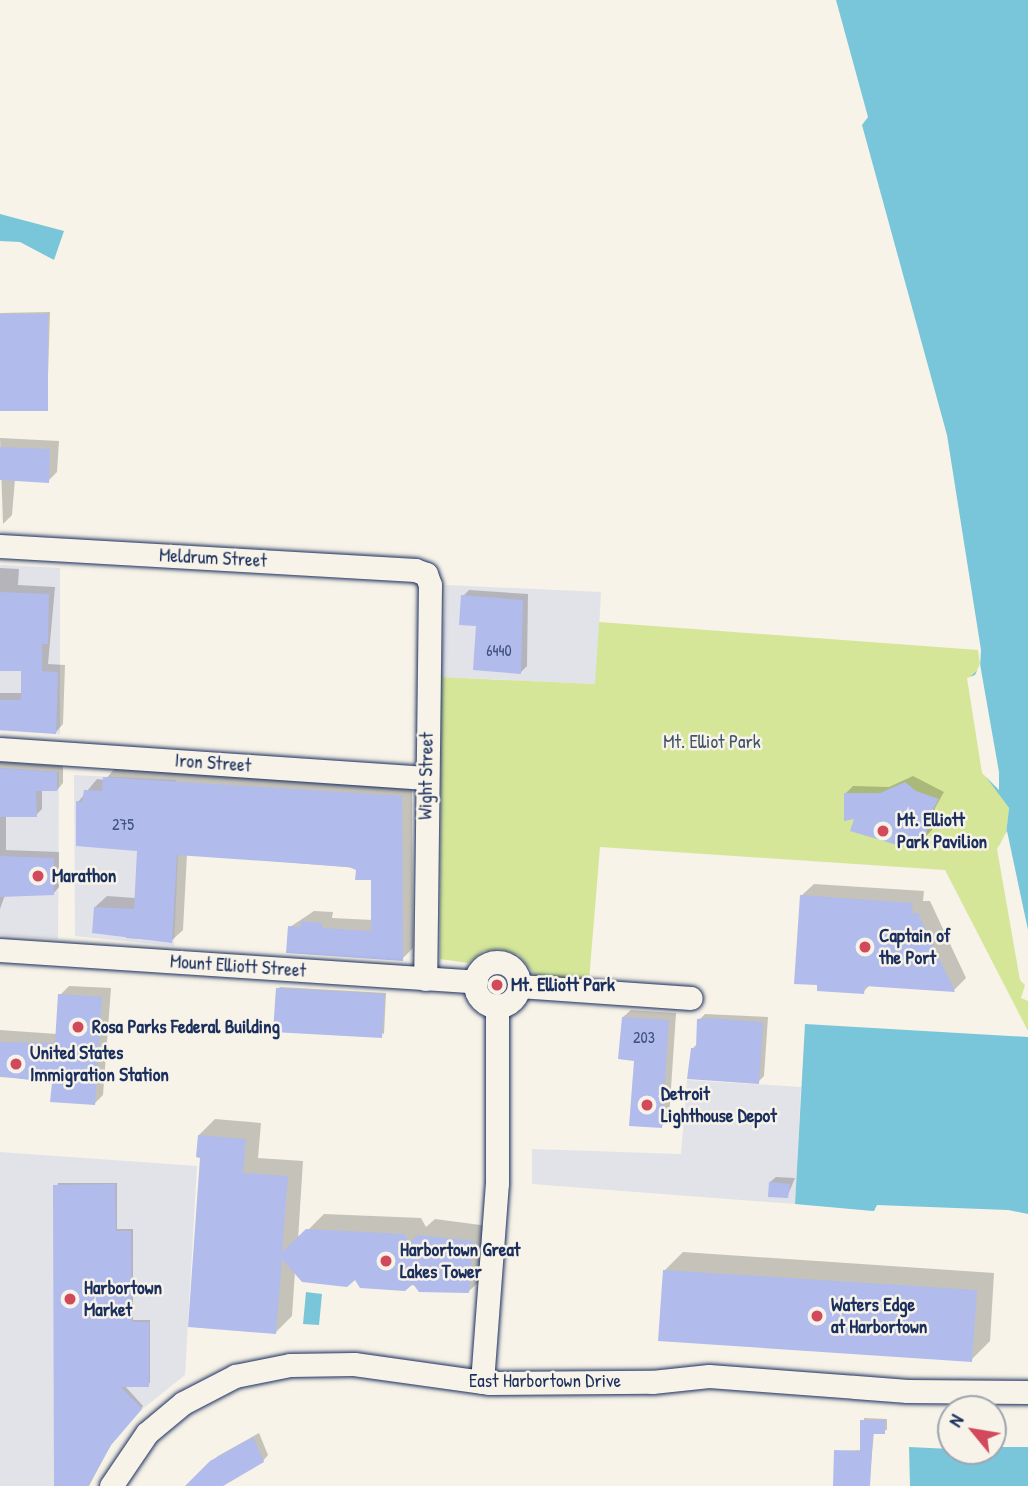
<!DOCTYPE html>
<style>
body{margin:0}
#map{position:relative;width:1028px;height:1486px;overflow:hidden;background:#f7f3e8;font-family:"Patrick Hand",sans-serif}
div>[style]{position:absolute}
.built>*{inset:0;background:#e2e2e9}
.green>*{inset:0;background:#d5e699}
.water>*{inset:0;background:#79c5d9}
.pier>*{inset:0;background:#f7f3e8}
.shadow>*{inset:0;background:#0003}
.building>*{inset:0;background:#b1bbec}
.roads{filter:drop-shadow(0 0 2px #1b2f5e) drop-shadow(0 0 2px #1b2f5e)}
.minor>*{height:23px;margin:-11.5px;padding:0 11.5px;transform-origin:11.5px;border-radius:11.5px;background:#f7f3e8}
.minor>.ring{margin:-11.5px;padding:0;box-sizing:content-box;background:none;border:23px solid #f7f3e8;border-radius:50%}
.dots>*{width:19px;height:19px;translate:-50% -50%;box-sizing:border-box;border:4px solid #f7f3e8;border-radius:50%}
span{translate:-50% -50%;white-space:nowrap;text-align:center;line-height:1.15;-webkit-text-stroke:5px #f7f3e8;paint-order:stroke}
.number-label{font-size:16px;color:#405282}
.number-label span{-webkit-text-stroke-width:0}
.street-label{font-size:19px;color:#1b2f5e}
.park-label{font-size:19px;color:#40546a}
.poi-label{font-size:19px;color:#1b2f5e;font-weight:700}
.left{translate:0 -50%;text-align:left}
.north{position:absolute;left:937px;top:1395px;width:70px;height:70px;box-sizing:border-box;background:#f7f3e8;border:2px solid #9fa5b1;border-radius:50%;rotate:300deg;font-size:19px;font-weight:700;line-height:28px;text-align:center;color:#1b2f5e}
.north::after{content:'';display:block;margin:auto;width:24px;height:32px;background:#d1495b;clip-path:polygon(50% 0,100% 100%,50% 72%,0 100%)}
</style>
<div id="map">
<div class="built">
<i style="clip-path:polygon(0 565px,60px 568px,60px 734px,0 731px)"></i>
<i style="clip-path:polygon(446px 585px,601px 592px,596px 684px,441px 677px)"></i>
<i style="clip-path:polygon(0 768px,59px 772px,58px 939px,0 935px)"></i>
<i style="clip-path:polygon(74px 775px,176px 780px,171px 855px,178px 855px,174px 946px,75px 936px)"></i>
<i style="clip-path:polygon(687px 1080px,801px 1087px,795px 1204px,532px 1184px,532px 1149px,681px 1154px)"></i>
<i style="clip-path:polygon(0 1152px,197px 1166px,185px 1375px,140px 1411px,103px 1455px,88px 1486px,0 1486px)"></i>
</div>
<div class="green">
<i style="clip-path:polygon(599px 622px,978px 650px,980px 664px,975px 675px,986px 776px,1009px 808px,1006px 834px,1028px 998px,1028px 1031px,945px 870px,600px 847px,589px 981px,535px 975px,519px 955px,501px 949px,483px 951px,468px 963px,440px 959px,441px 677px,595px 684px)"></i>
</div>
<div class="water">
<i style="clip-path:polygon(836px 0,1028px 0,1028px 998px,999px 845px,1006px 834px,1009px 808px,986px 777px,970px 677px,980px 668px,981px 650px,947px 435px,862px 125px,868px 117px)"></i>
<i style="clip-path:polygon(0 214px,64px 231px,54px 260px,20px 242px,0 241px)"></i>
<i style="clip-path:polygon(805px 1024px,1028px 1037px,1028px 1225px,795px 1204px)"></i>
<i style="clip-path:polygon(306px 1292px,322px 1294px,319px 1325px,303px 1324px)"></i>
<i style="clip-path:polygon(909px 1447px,993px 1451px,993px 1447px,1028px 1447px,1028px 1486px,910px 1486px)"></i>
</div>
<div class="pier">
<i style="clip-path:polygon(980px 664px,999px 772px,999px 790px,982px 773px,967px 678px,975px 675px)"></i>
<i style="clip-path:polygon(1007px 831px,1028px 930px,1028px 1001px,1021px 998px,1025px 985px,1020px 980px,997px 849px)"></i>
<i style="clip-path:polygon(877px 1205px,1008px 1210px,1028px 1214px,1028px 1229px,871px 1217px)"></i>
</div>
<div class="shadow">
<i style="clip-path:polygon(0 268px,0 313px,50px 312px,47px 409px,0 409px)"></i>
<i style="clip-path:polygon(0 438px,59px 441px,57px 472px,48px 481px,15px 479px,12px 515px,3px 524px)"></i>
<i style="clip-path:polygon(0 568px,19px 569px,18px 585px,55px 587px,48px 664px,65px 665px,63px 724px,56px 732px,0 728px,0 693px,22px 693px,23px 669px,0 670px)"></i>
<i style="clip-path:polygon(469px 590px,528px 594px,527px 666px,521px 672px,478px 624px,463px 596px)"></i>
<i style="clip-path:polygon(0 762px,63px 766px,63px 783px,57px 790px,42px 790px,42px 809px,36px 815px,6px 816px,6px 850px,59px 852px,59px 887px,53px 894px,5px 895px,0 909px)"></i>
<i style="clip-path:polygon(116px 767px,412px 786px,413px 948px,402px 959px,290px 927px,314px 911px,333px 912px,332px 918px,373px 920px,373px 878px,357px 868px,187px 854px,183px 930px,171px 941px,126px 938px,127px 933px,95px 907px,107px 896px,136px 898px,139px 849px,78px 802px,97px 779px,105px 780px)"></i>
<i style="clip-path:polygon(913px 776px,944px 792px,935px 808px,932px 830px,925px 837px,856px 817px,846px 793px,853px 786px,889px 787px)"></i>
<i style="clip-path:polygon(814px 884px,924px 891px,923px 901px,930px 901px,966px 978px,954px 990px,871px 984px,863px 992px,801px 896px)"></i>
<i style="clip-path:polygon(69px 986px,111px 988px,103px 1095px,94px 1104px,54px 1081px,0 1077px,0 1030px,57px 1034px,60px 995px)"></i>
<i style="clip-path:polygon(280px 987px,386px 993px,384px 1034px,278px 989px)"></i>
<i style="clip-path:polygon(631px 1010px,676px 1013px,669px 1119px,662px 1126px,623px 1017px)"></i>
<i style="clip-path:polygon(705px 1014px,768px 1017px,764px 1076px,758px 1082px,692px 1049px,698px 1043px,699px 1020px)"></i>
<i style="clip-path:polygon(215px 1119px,261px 1123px,258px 1158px,303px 1161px,298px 1240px,324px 1214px,421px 1218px,426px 1227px,435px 1219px,488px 1226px,485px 1276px,468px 1292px,295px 1271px,292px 1316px,276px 1332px,202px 1156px,199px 1135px)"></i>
<i style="clip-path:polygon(776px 1177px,795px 1178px,787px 1197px,770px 1182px)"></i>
<i style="clip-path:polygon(58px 1183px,117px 1183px,117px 1229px,133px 1229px,133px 1320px,150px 1320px,150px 1383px,124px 1385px,143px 1406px,113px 1441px,89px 1486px,56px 1486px)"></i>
<i style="clip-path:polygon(683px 1252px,994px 1273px,990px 1341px,971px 1360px,664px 1271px)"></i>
<i style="clip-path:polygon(864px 1418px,887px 1419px,887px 1430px,874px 1432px,869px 1486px,835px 1486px,836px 1451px,862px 1450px)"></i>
<i style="clip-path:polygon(259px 1433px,268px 1455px,263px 1461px,222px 1486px,187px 1486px,218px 1456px)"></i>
</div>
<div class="building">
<i style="clip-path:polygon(0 314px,48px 314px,48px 411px,0 411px)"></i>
<i style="clip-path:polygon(0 447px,50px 449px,49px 483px,0 480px)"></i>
<i style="clip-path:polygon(0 592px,49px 594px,48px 644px,42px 644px,42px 671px,58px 672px,56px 734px,0 730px,0 700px,21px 700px,21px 671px,0 671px)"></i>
<i style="clip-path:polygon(461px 595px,523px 600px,521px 674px,473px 670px,476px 626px,459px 625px)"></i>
<i style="clip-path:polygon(0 768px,57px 772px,57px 791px,36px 791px,37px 817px,0 817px)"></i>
<i style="clip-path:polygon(103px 777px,402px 796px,403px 961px,286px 953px,288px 926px,301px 927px,301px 921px,322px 923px,322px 928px,371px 931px,371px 880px,355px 880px,356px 870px,349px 867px,177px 855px,172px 943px,92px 933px,94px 907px,134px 909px,137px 851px,76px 846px,76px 801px,82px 802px,84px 790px,102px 791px)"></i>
<i style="clip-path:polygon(905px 782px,916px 791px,939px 799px,929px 816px,926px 839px,897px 845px,850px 831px,854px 819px,844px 821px,844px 793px,880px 793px)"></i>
<i style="clip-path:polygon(0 856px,54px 858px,54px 895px,0 897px)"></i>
<i style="clip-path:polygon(800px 895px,913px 903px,912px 913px,918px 913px,955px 992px,865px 986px,864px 994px,817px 991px,817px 985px,794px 984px)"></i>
<i style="clip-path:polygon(276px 988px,385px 994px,382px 1038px,273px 1032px)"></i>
<i style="clip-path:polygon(58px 994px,102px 997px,95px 1105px,50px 1102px,52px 1083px,0 1076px,0 1042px,55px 1043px)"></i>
<i style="clip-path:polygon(622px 1017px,669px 1020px,662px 1128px,629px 1126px,634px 1061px,618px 1059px)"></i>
<i style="clip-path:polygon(710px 1018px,763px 1022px,759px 1084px,687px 1079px,691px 1048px,696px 1048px,697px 1019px)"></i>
<i style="clip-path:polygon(198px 1135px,246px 1139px,243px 1173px,288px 1176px,282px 1252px,306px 1229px,404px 1234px,410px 1242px,418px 1235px,473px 1241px,469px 1293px,419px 1292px,413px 1284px,405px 1291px,360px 1288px,355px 1280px,347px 1287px,302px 1282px,282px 1259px,276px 1334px,188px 1327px,200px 1158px,196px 1157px)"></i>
<i style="clip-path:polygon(769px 1182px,790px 1184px,788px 1198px,768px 1197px)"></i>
<i style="clip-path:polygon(115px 1184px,116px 1231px,131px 1231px,132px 1322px,149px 1322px,149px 1387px,121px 1387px,142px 1409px,111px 1445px,88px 1486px,54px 1486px,53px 1185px)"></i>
<i style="clip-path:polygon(663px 1270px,977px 1290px,972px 1362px,658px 1341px)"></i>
<i style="clip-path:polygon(860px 1420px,885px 1420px,885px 1434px,873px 1434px,870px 1486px,833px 1486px,834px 1450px,860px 1451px)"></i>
<i style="clip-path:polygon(253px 1437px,264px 1462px,223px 1486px,185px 1486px,210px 1461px)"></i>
</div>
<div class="roads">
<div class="minor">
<i style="left:0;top:546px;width:416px;rotate:3.3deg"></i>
<i style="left:415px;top:570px;width:12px;rotate:20deg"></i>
<i style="left:426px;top:574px;width:12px;rotate:70deg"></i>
<i style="left:430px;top:585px;width:394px;rotate:90.7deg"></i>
<i style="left:0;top:749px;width:427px;rotate:3.9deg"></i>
<i style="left:0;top:950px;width:477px;rotate:3.8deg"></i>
<i class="ring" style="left:475px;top:962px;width:21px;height:21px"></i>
<i style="left:519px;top:986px;width:172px;rotate:4deg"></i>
<i style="left:482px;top:1382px;width:200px;rotate:-85.7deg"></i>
<i style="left:497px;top:1183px;width:178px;rotate:-90deg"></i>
<i style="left:111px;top:1486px;width:64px;rotate:-55.8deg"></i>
<i style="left:147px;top:1433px;width:47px;rotate:-39.8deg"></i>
<i style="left:183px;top:1403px;width:59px;rotate:-27.4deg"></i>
<i style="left:235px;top:1376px;width:56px;rotate:-11.3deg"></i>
<i style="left:290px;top:1365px;width:64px;rotate:-0.9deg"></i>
<i style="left:354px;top:1364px;width:136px;rotate:8deg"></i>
<i style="left:489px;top:1383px;width:163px;rotate:-0.4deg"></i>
<i style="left:652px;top:1382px;width:57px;rotate:-6deg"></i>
<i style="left:709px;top:1376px;width:199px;rotate:4.3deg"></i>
<i style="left:907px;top:1391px;width:120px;rotate:0.5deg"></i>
</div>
</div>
<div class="dots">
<i style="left:883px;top:831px;background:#d1495b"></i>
<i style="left:38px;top:876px;background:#d1495b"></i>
<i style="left:865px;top:947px;background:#d1495b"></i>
<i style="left:497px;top:985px;background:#d1495b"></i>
<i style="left:78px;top:1027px;background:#d1495b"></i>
<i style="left:16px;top:1064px;background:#d1495b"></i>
<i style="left:647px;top:1105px;background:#d1495b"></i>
<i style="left:386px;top:1261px;background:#d1495b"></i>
<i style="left:70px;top:1299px;background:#d1495b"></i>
<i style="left:817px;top:1316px;background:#d1495b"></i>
</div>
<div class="number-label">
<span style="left:499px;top:650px">6440</span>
<span style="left:123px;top:824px">275</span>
<span style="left:644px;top:1037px">203</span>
</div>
<div class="street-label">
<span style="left:213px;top:558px;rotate:3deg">Meldrum Street</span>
<span style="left:213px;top:763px;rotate:4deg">Iron Street</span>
<span style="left:426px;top:776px;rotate:-89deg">Wight Street</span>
<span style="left:238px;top:966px;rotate:4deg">Mount Elliott Street</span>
<span style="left:545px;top:1381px">East Harbortown Drive</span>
</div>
<div class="park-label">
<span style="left:712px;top:742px">Mt. Elliot Park</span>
</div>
<div class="poi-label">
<span class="left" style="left:897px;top:831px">Mt. Elliott<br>Park Pavilion</span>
<span class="left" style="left:52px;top:876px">Marathon</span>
<span class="left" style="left:879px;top:947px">Captain of<br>the Port</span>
<span class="left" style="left:511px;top:985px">Mt. Elliott Park</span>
<span class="left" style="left:92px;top:1027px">Rosa Parks Federal Building</span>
<span class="left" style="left:30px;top:1064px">United States<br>Immigration Station</span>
<span class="left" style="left:661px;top:1105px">Detroit<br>Lighthouse Depot</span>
<span class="left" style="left:400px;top:1261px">Harbortown Great<br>Lakes Tower</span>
<span class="left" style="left:84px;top:1299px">Harbortown<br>Market</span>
<span class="left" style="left:831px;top:1316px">Waters Edge<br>at Harbortown</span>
</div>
<div class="north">N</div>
</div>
